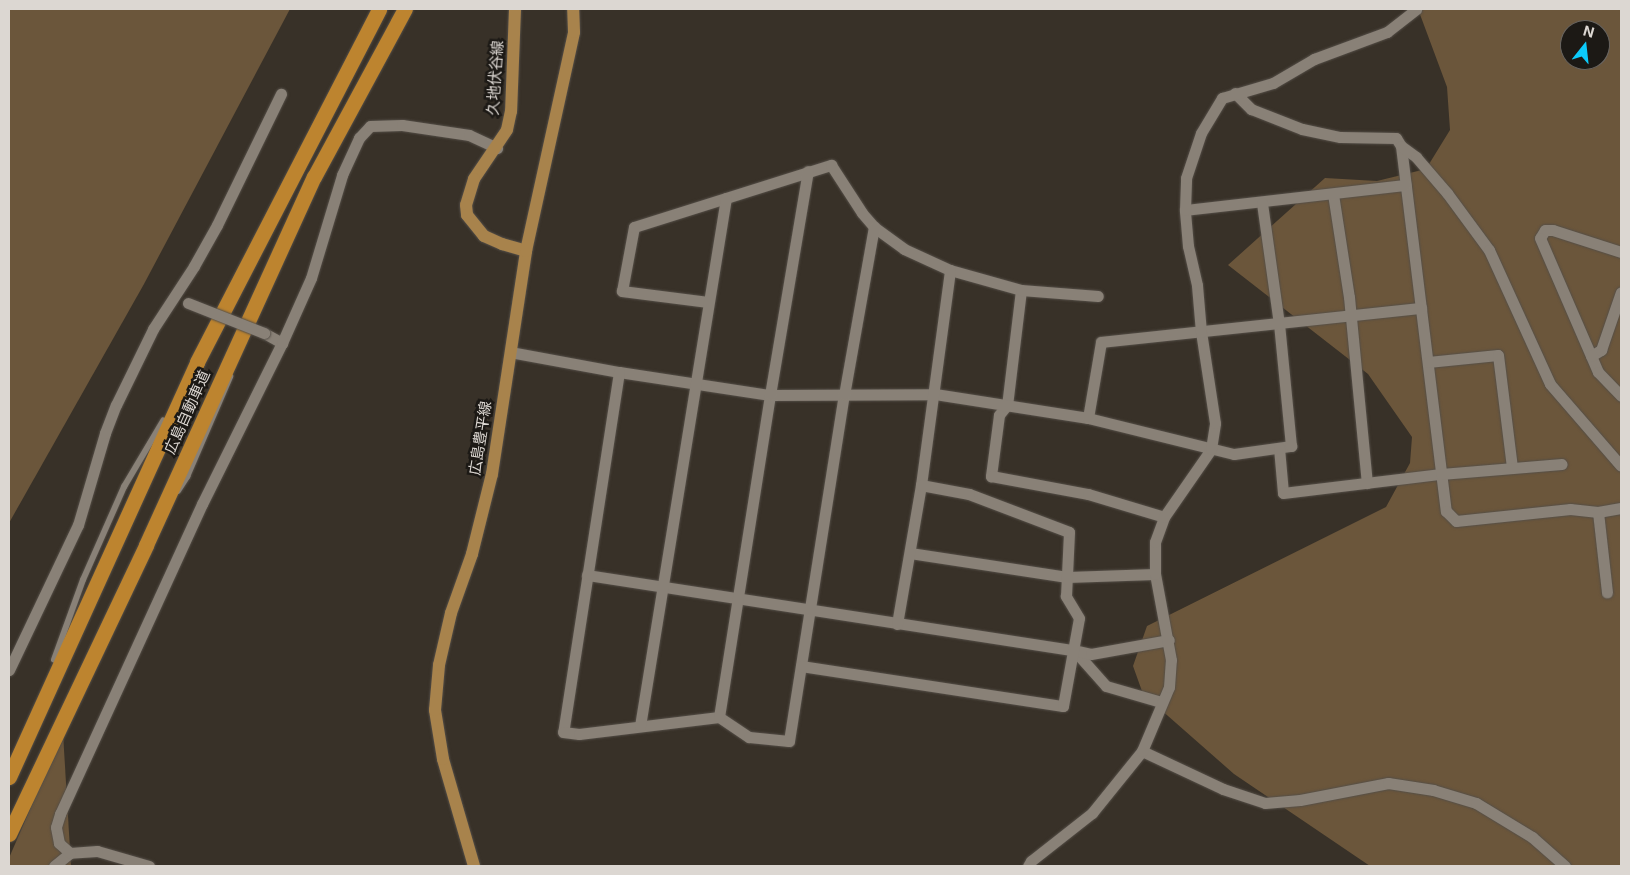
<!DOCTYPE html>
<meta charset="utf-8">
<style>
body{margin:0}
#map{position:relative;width:1630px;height:875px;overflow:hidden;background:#383128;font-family:Inter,"Noto Sans JP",sans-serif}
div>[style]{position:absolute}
.forest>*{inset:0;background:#6b563b}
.roads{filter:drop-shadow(0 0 1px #544e47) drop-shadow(0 0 1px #544e47)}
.service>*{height:5.5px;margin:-2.75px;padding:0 2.75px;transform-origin:2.75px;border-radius:2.75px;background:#898177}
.minor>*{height:11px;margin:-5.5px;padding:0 5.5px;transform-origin:5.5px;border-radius:5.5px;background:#898177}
.primary>*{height:12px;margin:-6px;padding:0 6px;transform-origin:6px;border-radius:6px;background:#a8834c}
.motorway>*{height:15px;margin:-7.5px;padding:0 7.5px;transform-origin:7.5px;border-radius:7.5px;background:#bd842f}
.bridges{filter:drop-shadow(0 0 1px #544e47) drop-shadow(0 0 1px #544e47)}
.minor-bridge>*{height:11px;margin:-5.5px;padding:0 5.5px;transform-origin:5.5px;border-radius:5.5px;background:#898177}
span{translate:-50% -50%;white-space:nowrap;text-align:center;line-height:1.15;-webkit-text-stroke:5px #1c1915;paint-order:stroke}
.street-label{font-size:15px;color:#dcd7d2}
.frame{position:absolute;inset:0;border:10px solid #dcd7d2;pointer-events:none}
.north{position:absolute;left:1560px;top:20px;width:50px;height:50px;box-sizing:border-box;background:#1c1915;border:1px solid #696561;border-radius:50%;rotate:16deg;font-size:14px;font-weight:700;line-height:20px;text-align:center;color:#dcd7d2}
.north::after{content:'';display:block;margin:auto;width:18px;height:22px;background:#0ccafa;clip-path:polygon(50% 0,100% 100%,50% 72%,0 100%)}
</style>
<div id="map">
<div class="forest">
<i style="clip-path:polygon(9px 9px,290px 9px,144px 284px,9px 523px)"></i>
<i style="clip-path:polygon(evenodd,1418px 9px,1621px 9px,1621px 866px,1370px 866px,1234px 774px,1143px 694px,1133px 666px,1147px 626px,1386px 507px,1410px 463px,1412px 437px,1368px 374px,1228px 265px,1325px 178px,1377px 181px,1426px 169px,1450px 130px,1447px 87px,1418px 9px,1570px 30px,1600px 30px,1600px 60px,1570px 60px,1570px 30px)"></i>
<i style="clip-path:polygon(63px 733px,71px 866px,9px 866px,9px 858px)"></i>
</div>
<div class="roads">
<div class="service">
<i style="left:178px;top:491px;width:17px;rotate:-57deg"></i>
<i style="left:187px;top:477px;width:109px;rotate:-66.7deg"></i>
<i style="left:54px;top:660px;width:85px;rotate:-70.1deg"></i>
<i style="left:83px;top:580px;width:102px;rotate:-66.2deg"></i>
<i style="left:124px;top:487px;width:77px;rotate:-59.4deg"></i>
</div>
<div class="minor">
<i style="left:1235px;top:93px;width:23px;rotate:45deg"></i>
<i style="left:1251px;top:109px;width:55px;rotate:21.4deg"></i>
<i style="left:1302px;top:129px;width:39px;rotate:12deg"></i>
<i style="left:1340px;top:137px;width:56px;rotate:1deg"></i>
<i style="left:1396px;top:138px;width:9px;rotate:58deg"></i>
<i style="left:1401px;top:146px;width:368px;rotate:83deg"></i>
<i style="left:1446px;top:511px;width:14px;rotate:45deg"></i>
<i style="left:1456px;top:521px;width:115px;rotate:-6deg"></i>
<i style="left:1570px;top:509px;width:28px;rotate:6deg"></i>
<i style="left:1598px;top:512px;width:23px;rotate:-10deg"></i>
<i style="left:1401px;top:146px;width:19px;rotate:36deg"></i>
<i style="left:1416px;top:157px;width:48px;rotate:49.3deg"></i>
<i style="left:1447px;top:193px;width:71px;rotate:53.6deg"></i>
<i style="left:1489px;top:250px;width:147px;rotate:65.5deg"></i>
<i style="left:1550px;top:384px;width:108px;rotate:49.1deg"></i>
<i style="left:1333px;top:194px;width:104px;rotate:81.2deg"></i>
<i style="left:1349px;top:297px;width:187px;rotate:84.5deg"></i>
<i style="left:1185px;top:210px;width:222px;rotate:-6.5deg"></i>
<i style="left:1621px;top:252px;width:71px;rotate:-162.1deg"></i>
<i style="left:1553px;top:230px;width:8px;rotate:180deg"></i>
<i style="left:1545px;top:230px;width:9px;rotate:122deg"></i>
<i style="left:1540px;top:238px;width:146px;rotate:66.6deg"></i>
<i style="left:1598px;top:372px;width:33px;rotate:46deg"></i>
<i style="left:1021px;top:290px;width:116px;rotate:96.9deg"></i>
<i style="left:1007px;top:405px;width:13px;rotate:129deg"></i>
<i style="left:999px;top:415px;width:62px;rotate:97.5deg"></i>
<i style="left:991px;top:476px;width:99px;rotate:10.5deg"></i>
<i style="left:1088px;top:494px;width:79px;rotate:16.8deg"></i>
<i style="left:708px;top:302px;width:87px;rotate:-172.7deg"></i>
<i style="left:622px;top:291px;width:65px;rotate:-79.4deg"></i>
<i style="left:634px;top:227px;width:207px;rotate:-17.5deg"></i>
<i style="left:831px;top:165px;width:57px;rotate:57.1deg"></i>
<i style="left:862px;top:213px;width:18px;rotate:49deg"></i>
<i style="left:874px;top:227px;width:37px;rotate:36deg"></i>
<i style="left:904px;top:249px;width:51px;rotate:24.5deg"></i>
<i style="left:950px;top:270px;width:74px;rotate:15.7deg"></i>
<i style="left:1021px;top:290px;width:77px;rotate:4.5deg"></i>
<i style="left:264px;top:333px;width:21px;rotate:29deg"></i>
<i style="left:510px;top:352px;width:111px;rotate:10.4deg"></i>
<i style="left:619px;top:372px;width:153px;rotate:8.7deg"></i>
<i style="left:770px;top:395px;width:165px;rotate:-0.3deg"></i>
<i style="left:935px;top:394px;width:155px;rotate:8.9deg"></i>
<i style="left:1088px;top:418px;width:150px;rotate:13.9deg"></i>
<i style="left:1234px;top:454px;width:58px;rotate:-8deg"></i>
<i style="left:1291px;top:446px;width:123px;rotate:-95.6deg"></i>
<i style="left:1279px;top:324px;width:122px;rotate:-98deg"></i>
<i style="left:1591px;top:356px;width:12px;rotate:-31deg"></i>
<i style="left:1601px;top:350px;width:61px;rotate:-71deg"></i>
<i style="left:1428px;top:362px;width:70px;rotate:-5.7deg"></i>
<i style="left:1498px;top:355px;width:113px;rotate:82.9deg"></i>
<i style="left:619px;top:372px;width:364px;rotate:98.8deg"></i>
<i style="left:563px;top:732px;width:16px;rotate:7deg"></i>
<i style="left:579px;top:734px;width:141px;rotate:-6.9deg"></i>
<i style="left:719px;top:717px;width:36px;rotate:34deg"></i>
<i style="left:749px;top:737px;width:40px;rotate:5.7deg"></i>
<i style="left:789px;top:741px;width:350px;rotate:-81deg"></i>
<i style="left:844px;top:395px;width:171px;rotate:-79.9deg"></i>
<i style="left:1088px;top:418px;width:77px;rotate:-80.3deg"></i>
<i style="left:1101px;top:342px;width:322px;rotate:-6.1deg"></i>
<i style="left:1279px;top:448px;width:45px;rotate:84.9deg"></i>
<i style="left:1283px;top:493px;width:159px;rotate:-6.9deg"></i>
<i style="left:1441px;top:474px;width:121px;rotate:-4.7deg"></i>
<i style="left:1598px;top:512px;width:81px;rotate:83.6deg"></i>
<i style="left:910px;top:553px;width:159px;rotate:8.7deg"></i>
<i style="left:1067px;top:577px;width:88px;rotate:-2deg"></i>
<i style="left:587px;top:575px;width:493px;rotate:8.8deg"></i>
<i style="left:1074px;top:650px;width:48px;rotate:48.4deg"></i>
<i style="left:1106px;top:686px;width:57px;rotate:16.2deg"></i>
<i style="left:897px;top:624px;width:141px;rotate:-80.2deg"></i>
<i style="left:921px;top:485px;width:217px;rotate:-82.3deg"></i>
<i style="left:1074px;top:650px;width:17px;rotate:13deg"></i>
<i style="left:1091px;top:654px;width:79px;rotate:-10.2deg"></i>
<i style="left:801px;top:666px;width:265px;rotate:8.7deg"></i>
<i style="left:1063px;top:706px;width:89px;rotate:-79.7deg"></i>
<i style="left:1079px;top:618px;width:26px;rotate:-121deg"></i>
<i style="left:1066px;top:596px;width:64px;rotate:-87.3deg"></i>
<i style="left:1069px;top:532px;width:107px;rotate:-159.2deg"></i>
<i style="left:969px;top:494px;width:49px;rotate:-169.4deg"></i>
<i style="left:9px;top:670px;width:161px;rotate:-64.6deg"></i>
<i style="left:78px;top:525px;width:96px;rotate:-73.6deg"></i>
<i style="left:105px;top:433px;width:30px;rotate:-69deg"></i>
<i style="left:116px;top:405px;width:85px;rotate:-64deg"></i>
<i style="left:153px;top:329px;width:75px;rotate:-56.9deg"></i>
<i style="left:194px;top:266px;width:47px;rotate:-60.7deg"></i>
<i style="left:217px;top:225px;width:146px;rotate:-64deg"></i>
<i style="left:719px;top:717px;width:326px;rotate:-81deg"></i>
<i style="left:770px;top:395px;width:227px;rotate:-80.4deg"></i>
<i style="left:640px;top:726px;width:535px;rotate:-80.75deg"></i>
<i style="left:1142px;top:751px;width:89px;rotate:25.1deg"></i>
<i style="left:1223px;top:789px;width:44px;rotate:18.4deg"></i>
<i style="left:1265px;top:803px;width:35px;rotate:-5deg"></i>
<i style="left:1300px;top:800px;width:90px;rotate:-10.9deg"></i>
<i style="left:1388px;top:783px;width:46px;rotate:8.8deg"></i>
<i style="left:1433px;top:790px;width:45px;rotate:16.8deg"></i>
<i style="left:1476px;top:803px;width:66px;rotate:31.3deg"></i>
<i style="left:1532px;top:837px;width:44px;rotate:41.3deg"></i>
<i style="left:54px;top:866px;width:21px;rotate:-39deg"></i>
<i style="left:149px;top:866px;width:54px;rotate:-163.9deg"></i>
<i style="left:97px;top:851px;width:27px;rotate:176deg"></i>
<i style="left:70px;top:853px;width:15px;rotate:-138deg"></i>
<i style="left:59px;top:843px;width:16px;rotate:-101deg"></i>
<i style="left:56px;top:827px;width:14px;rotate:-73deg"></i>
<i style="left:60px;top:814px;width:341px;rotate:-65.4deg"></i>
<i style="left:202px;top:504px;width:180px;rotate:-63.6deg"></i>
<i style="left:282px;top:343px;width:71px;rotate:-66deg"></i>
<i style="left:311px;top:278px;width:108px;rotate:-73.2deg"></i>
<i style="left:342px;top:175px;width:41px;rotate:-65.3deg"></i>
<i style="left:359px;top:138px;width:16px;rotate:-47deg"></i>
<i style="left:370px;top:126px;width:32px;rotate:-2deg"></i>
<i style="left:402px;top:125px;width:68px;rotate:8.5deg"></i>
<i style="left:469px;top:135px;width:31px;rotate:25deg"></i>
<i style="left:1028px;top:866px;width:6px;rotate:-59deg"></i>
<i style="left:1031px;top:861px;width:78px;rotate:-38.2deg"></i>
<i style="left:1092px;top:813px;width:80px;rotate:-51.1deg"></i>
<i style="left:1142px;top:751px;width:69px;rotate:-67.1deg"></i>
<i style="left:1169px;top:687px;width:27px;rotate:-86deg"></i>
<i style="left:1171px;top:660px;width:87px;rotate:-100.5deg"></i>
<i style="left:1155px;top:574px;width:32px;rotate:-90deg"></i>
<i style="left:1155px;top:542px;width:27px;rotate:-70deg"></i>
<i style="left:1164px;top:517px;width:83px;rotate:-55.3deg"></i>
<i style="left:1211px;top:449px;width:26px;rotate:-81deg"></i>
<i style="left:1215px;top:423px;width:92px;rotate:-98.7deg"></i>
<i style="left:1201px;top:332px;width:47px;rotate:-94.9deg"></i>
<i style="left:1197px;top:285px;width:40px;rotate:-103deg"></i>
<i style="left:1188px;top:246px;width:36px;rotate:-95deg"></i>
<i style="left:1185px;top:210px;width:32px;rotate:-88deg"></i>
<i style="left:1186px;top:178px;width:47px;rotate:-71.6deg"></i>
<i style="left:1201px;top:133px;width:41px;rotate:-59deg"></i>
<i style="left:1222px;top:98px;width:53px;rotate:-16.4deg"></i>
<i style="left:1273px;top:83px;width:48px;rotate:-30.3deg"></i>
<i style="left:1314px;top:59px;width:78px;rotate:-20.3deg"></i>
<i style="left:1387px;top:32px;width:37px;rotate:-38deg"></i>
</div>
<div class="primary">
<i style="left:515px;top:9px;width:102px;rotate:92.2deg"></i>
<i style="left:511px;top:111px;width:19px;rotate:102deg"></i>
<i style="left:507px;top:130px;width:59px;rotate:124deg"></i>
<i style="left:474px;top:179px;width:27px;rotate:107deg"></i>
<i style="left:466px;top:205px;width:10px;rotate:84deg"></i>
<i style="left:467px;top:215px;width:27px;rotate:51deg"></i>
<i style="left:484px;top:236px;width:20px;rotate:24deg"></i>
<i style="left:502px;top:244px;width:25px;rotate:16deg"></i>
<i style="left:474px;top:866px;width:111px;rotate:-106.2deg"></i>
<i style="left:443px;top:759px;width:50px;rotate:-99.3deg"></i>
<i style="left:435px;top:710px;width:45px;rotate:-84.9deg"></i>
<i style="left:439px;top:665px;width:53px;rotate:-77deg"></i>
<i style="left:451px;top:613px;width:63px;rotate:-70.4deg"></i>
<i style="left:472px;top:554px;width:82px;rotate:-76deg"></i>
<i style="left:492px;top:474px;width:226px;rotate:-81.3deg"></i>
<i style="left:526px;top:251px;width:224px;rotate:-77.6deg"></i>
<i style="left:574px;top:32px;width:23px;rotate:-92deg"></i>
</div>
<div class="motorway">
<i style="left:9px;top:777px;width:456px;rotate:-65.6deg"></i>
<i style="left:197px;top:362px;width:397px;rotate:-62.7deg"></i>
<i style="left:9px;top:834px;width:320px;rotate:-64.6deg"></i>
<i style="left:146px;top:545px;width:405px;rotate:-65.5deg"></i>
<i style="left:314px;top:177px;width:191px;rotate:-61.6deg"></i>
</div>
</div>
<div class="bridges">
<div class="minor-bridge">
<i style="left:188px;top:303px;width:82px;rotate:21.5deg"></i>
</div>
</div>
<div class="street-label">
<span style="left:495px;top:78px;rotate:-86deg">久地伏谷線</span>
<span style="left:187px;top:412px;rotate:-66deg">広島自動車道</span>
<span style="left:480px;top:438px;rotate:-81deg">広島豊平線</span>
</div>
<div class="frame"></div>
<div class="north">N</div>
</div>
